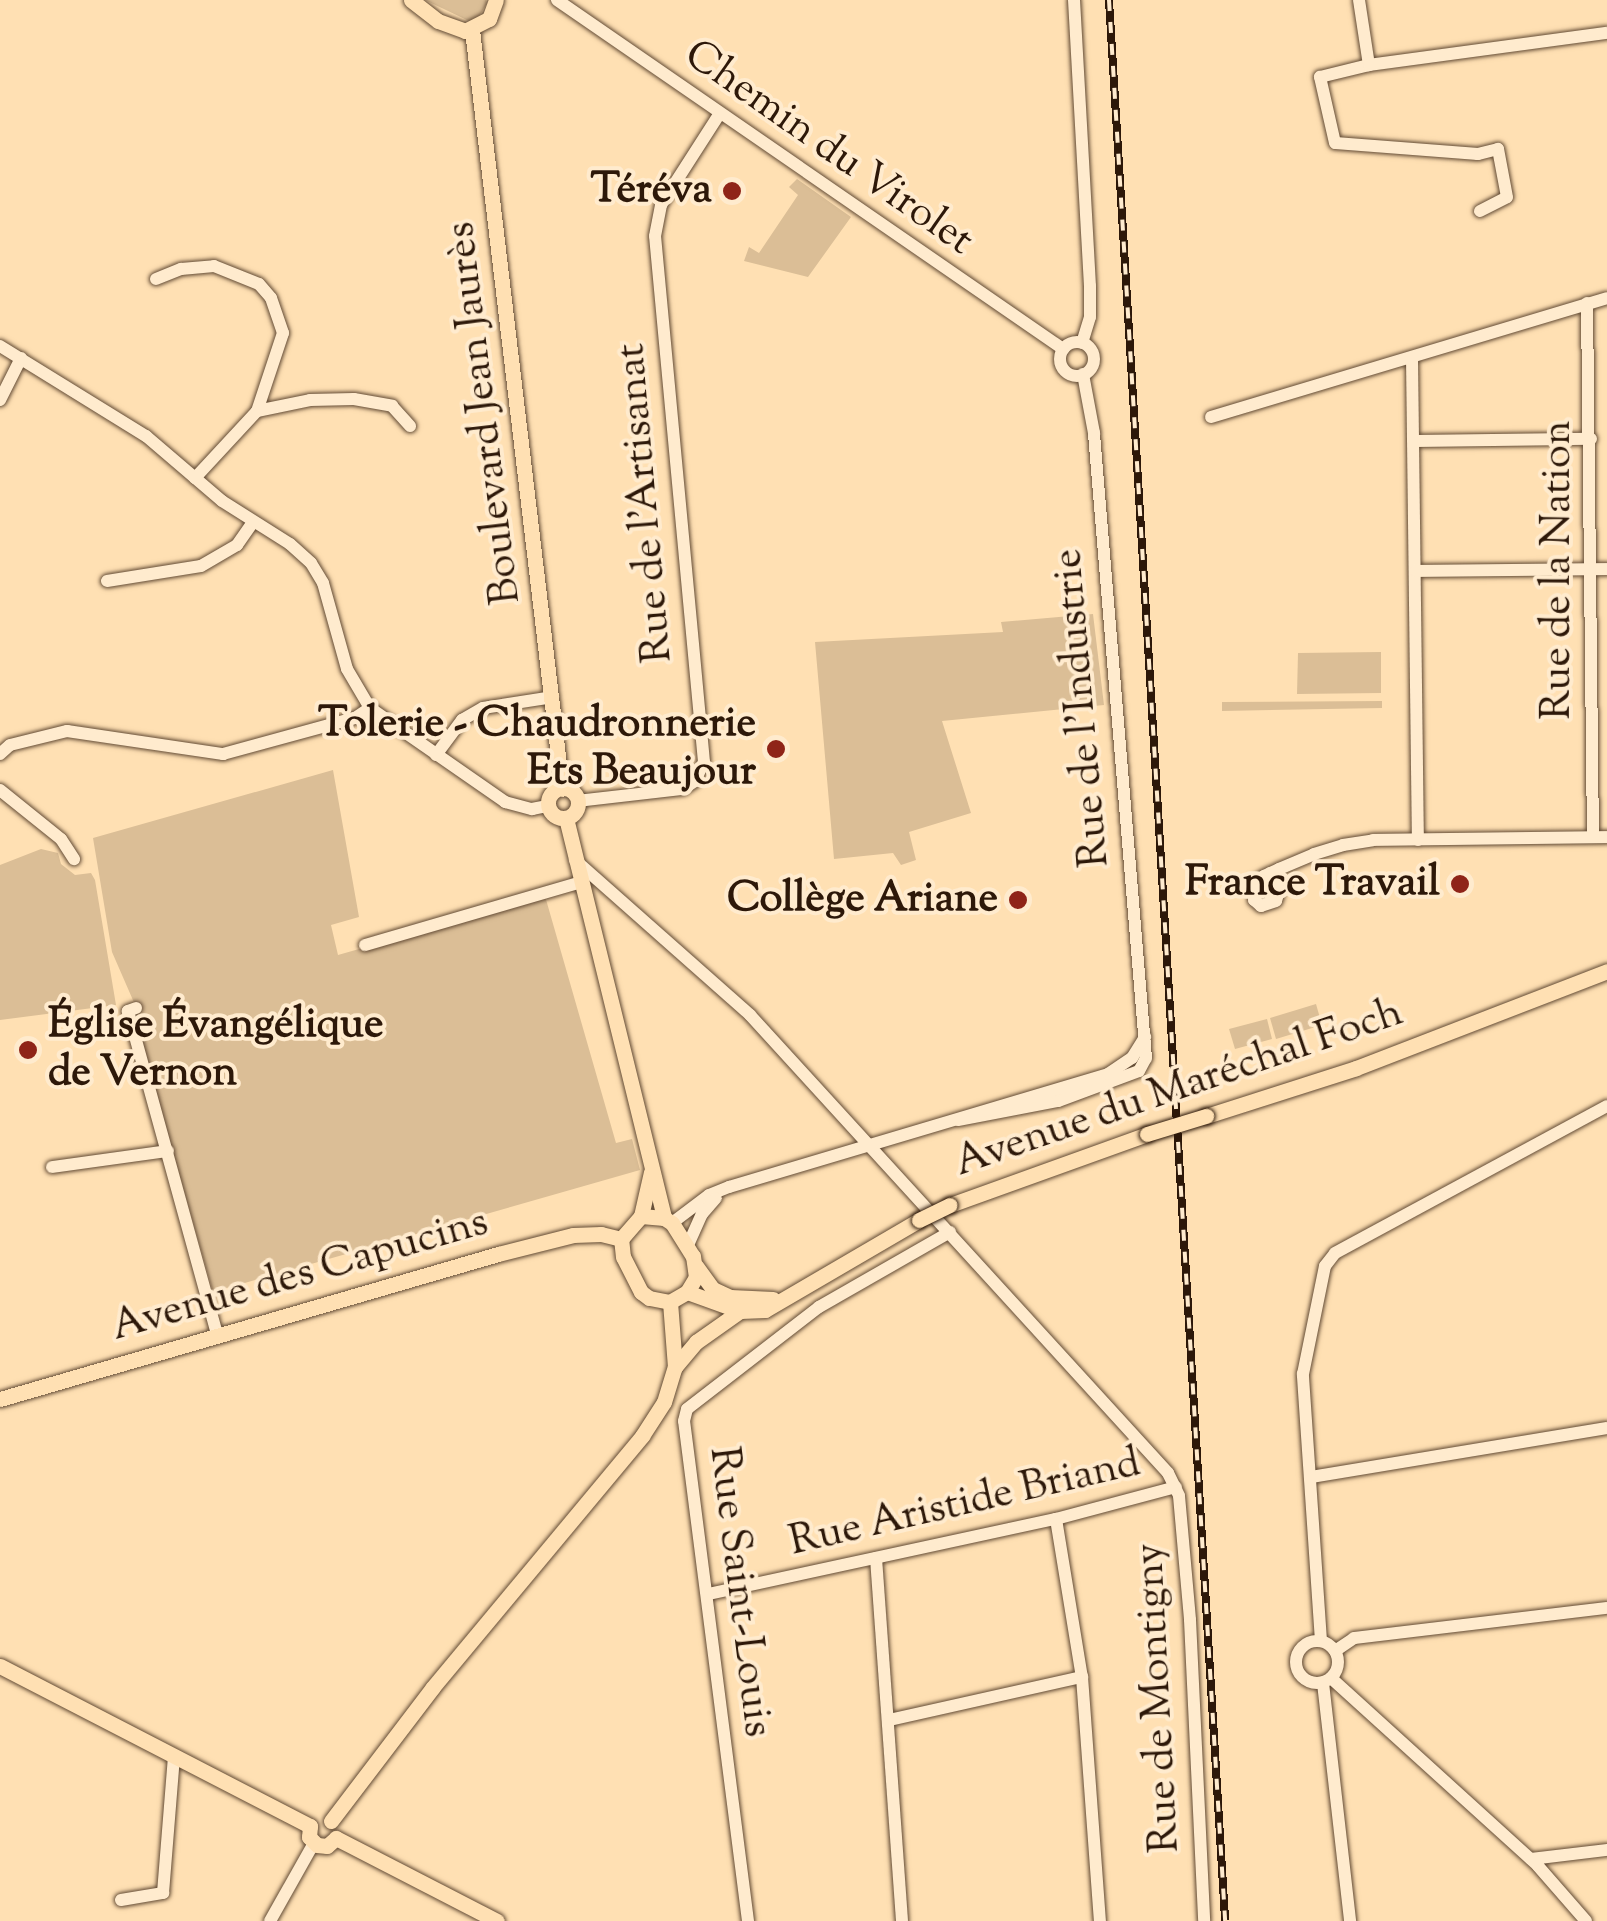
<!DOCTYPE html>
<meta charset="utf-8">
<style>
body{margin:0}
#map{position:relative;width:1607px;height:1921px;overflow:hidden;background:#ffe0b3;font-family:"Sorts Mill Goudy",serif}
div>[style]{position:absolute}
.green>*{inset:0;background:#dbbe96}
.roads{filter:drop-shadow(0 0 2px #624a34) drop-shadow(0 0 2px #624a34)}
.minor>*{height:12px;margin:-6px;padding:0 6px;transform-origin:6px;border-radius:6px;background:#ffebce}
.minor>.ring{margin:-6px;padding:0;box-sizing:content-box;background:none;border:12px solid #ffebce;border-radius:50%}
.major>*{height:15px;margin:-7.5px;padding:0 7.5px;transform-origin:7.5px;border-radius:7.5px;background:#ffe0b3}
.major>.ring{margin:-7.5px;padding:0;box-sizing:content-box;background:none;border:15px solid #ffe0b3;border-radius:50%}
.rail>*{height:8px;margin-top:-4px;transform-origin:0;background:repeating-linear-gradient(90deg,#ffebce 0 11px,#2d1809 0 22px);box-sizing:border-box;border-block:2px solid #2d1809}
.bridges{filter:drop-shadow(0 0 2px #2d1809) drop-shadow(0 0 2px #2d1809)}
.major-bridge>*{height:15px;margin:-7.5px;padding:0 7.5px;transform-origin:7.5px;border-radius:7.5px;background:#ffe0b3}
.dots>*{width:28px;height:28px;translate:-50% -50%;box-sizing:border-box;border:5px solid #ffebce;border-radius:50%}
span{translate:-50% -50%;white-space:nowrap;text-align:center;line-height:1.15;-webkit-text-stroke:8px #ffebce;paint-order:stroke}
.street-label{font-size:42px;color:#2d1809}
.poi-label{font-size:42px;color:#2d1809;font-weight:700}
.right{translate:-100% -50%;text-align:right}
.left{translate:0 -50%;text-align:left}
</style>
<div id="map">
<div class="green">
<i style="clip-path:polygon(425px 0,486px 0,487px 3px,478px 18px,469px 21px)"></i>
<i style="clip-path:polygon(797px 179px,851px 217px,808px 277px,744px 261px,749px 247px,759px 253px,798px 195px,789px 187px)"></i>
<i style="clip-path:polygon(1093px 614px,1104px 705px,942px 721px,971px 813px,909px 832px,916px 860px,901px 865px,893px 853px,834px 859px,815px 642px,1003px 632px,1001px 622px)"></i>
<i style="clip-path:polygon(1381px 652px,1381px 693px,1297px 694px,1298px 653px)"></i>
<i style="clip-path:polygon(1382px 701px,1382px 708px,1222px 711px,1222px 702px)"></i>
<i style="clip-path:polygon(333px 770px,359px 917px,331px 925px,338px 955px,545px 896px,616px 1143px,632px 1139px,640px 1170px,213px 1292px,137px 1026px,139px 1014px,112px 952px,93px 838px)"></i>
<i style="clip-path:polygon(41px 849px,58px 853px,61px 864px,75px 875px,91px 873px,95px 880px,116px 1005px,0 1020px,0 865px)"></i>
<i style="clip-path:polygon(1316px 1004px,1322px 1025px,1276px 1039px,1270px 1018px)"></i>
<i style="clip-path:polygon(1267px 1019px,1272px 1039px,1235px 1049px,1229px 1029px)"></i>
</div>
<div class="roads">
<div class="minor">
<i style="left:557px;top:0;width:615px;rotate:34.59deg"></i>
<i style="left:1074px;top:0;width:286px;rotate:86.8deg"></i>
<i style="left:1090px;top:286px;width:31px;rotate:90deg"></i>
<i style="left:1090px;top:317px;width:27px;rotate:107deg"></i>
<i style="left:1359px;top:0;width:66px;rotate:81.3deg"></i>
<i style="left:1480px;top:211px;width:30px;rotate:-27deg"></i>
<i style="left:1507px;top:197px;width:49px;rotate:-100.6deg"></i>
<i style="left:1498px;top:149px;width:21px;rotate:166deg"></i>
<i style="left:1478px;top:154px;width:143px;rotate:-175.6deg"></i>
<i style="left:1335px;top:143px;width:68px;rotate:-102.8deg"></i>
<i style="left:1320px;top:77px;width:50px;rotate:-13.8deg"></i>
<i style="left:1369px;top:65px;width:240px;rotate:-7.7deg"></i>
<i style="left:156px;top:279px;width:27px;rotate:-22deg"></i>
<i style="left:181px;top:269px;width:33px;rotate:-5deg"></i>
<i style="left:214px;top:266px;width:48px;rotate:21.8deg"></i>
<i style="left:259px;top:284px;width:18px;rotate:49deg"></i>
<i style="left:271px;top:298px;width:37px;rotate:71deg"></i>
<i style="left:283px;top:333px;width:82px;rotate:108.4deg"></i>
<i style="left:1587px;top:303px;width:534px;rotate:89.36deg"></i>
<i class="ring" style="left:1060px;top:342px;width:22px;height:22px"></i>
<i style="left:0;top:346px;width:172px;rotate:31.7deg"></i>
<i style="left:146px;top:436px;width:100px;rotate:40.5deg"></i>
<i style="left:222px;top:501px;width:80px;rotate:32.3deg"></i>
<i style="left:290px;top:544px;width:28px;rotate:42deg"></i>
<i style="left:311px;top:563px;width:23px;rotate:59deg"></i>
<i style="left:323px;top:583px;width:89px;rotate:74.4deg"></i>
<i style="left:347px;top:669px;width:45px;rotate:59.5deg"></i>
<i style="left:370px;top:708px;width:165px;rotate:34.8deg"></i>
<i style="left:505px;top:802px;width:28px;rotate:15deg"></i>
<i style="left:532px;top:809px;width:16px;rotate:-11deg"></i>
<i style="left:1412px;top:358px;width:482px;rotate:89.3deg"></i>
<i style="left:0;top:400px;width:47px;rotate:-63.4deg"></i>
<i style="left:1211px;top:417px;width:413px;rotate:-16.7deg"></i>
<i style="left:1415px;top:441px;width:176px;rotate:-0.7deg"></i>
<i style="left:195px;top:478px;width:91px;rotate:-47.2deg"></i>
<i style="left:257px;top:411px;width:54px;rotate:-11.7deg"></i>
<i style="left:310px;top:400px;width:44px;rotate:-1.3deg"></i>
<i style="left:354px;top:399px;width:39px;rotate:10deg"></i>
<i style="left:392px;top:406px;width:27px;rotate:48deg"></i>
<i style="left:1416px;top:571px;width:191px;rotate:-0.6deg"></i>
<i style="left:107px;top:581px;width:95px;rotate:-9.1deg"></i>
<i style="left:201px;top:566px;width:42px;rotate:-30.3deg"></i>
<i style="left:237px;top:545px;width:28px;rotate:-55deg"></i>
<i style="left:0;top:754px;width:13px;rotate:-42deg"></i>
<i style="left:10px;top:745px;width:59px;rotate:-13.8deg"></i>
<i style="left:67px;top:731px;width:158px;rotate:8.4deg"></i>
<i style="left:223px;top:754px;width:137px;rotate:-15.3deg"></i>
<i style="left:355px;top:718px;width:18px;rotate:-34deg"></i>
<i style="left:436px;top:755px;width:44px;rotate:-53.4deg"></i>
<i style="left:462px;top:720px;width:24px;rotate:-30deg"></i>
<i style="left:483px;top:708px;width:71px;rotate:-8.9deg"></i>
<i style="left:0;top:790px;width:78px;rotate:38.8deg"></i>
<i style="left:61px;top:839px;width:24px;rotate:57deg"></i>
<i style="left:577px;top:801px;width:107px;rotate:-6.5deg"></i>
<i style="left:683px;top:789px;width:14px;rotate:-34deg"></i>
<i style="left:695px;top:781px;width:21px;rotate:-65deg"></i>
<i style="left:704px;top:762px;width:528px;rotate:-95.32deg"></i>
<i style="left:655px;top:236px;width:32px;rotate:-79deg"></i>
<i style="left:661px;top:205px;width:109px;rotate:-57.3deg"></i>
<i style="left:575px;top:860px;width:234px;rotate:41.5deg"></i>
<i style="left:750px;top:1015px;width:620px;rotate:47.61deg"></i>
<i style="left:1168px;top:1473px;width:25px;rotate:64deg"></i>
<i style="left:1179px;top:1496px;width:124px;rotate:84.9deg"></i>
<i style="left:1190px;top:1620px;width:301px;rotate:87.3deg"></i>
<i style="left:1270px;top:873px;width:20px;rotate:63deg"></i>
<i style="left:1279px;top:891px;width:10px;rotate:107deg"></i>
<i style="left:1276px;top:901px;width:16px;rotate:162deg"></i>
<i style="left:1261px;top:906px;width:9px;rotate:-139deg"></i>
<i style="left:1254px;top:900px;width:19px;rotate:-84deg"></i>
<i style="left:1256px;top:881px;width:9px;rotate:-32deg"></i>
<i style="left:1264px;top:876px;width:17px;rotate:-25deg"></i>
<i style="left:1279px;top:869px;width:38px;rotate:-23deg"></i>
<i style="left:1314px;top:854px;width:30px;rotate:-17deg"></i>
<i style="left:1343px;top:845px;width:30px;rotate:-9deg"></i>
<i style="left:1373px;top:840px;width:234px;rotate:-0.7deg"></i>
<i style="left:365px;top:945px;width:223px;rotate:-16.2deg"></i>
<i style="left:136px;top:1008px;width:9px;rotate:159deg"></i>
<i style="left:128px;top:1011px;width:336px;rotate:74.6deg"></i>
<i style="left:958px;top:1120px;width:102px;rotate:-10.8deg"></i>
<i style="left:1058px;top:1101px;width:86px;rotate:-20.3deg"></i>
<i style="left:1139px;top:1071px;width:15px;rotate:-62deg"></i>
<i style="left:1146px;top:1058px;width:627px;rotate:-94.76deg"></i>
<i style="left:1094px;top:433px;width:60px;rotate:-100.6deg"></i>
<i style="left:52px;top:1167px;width:117px;rotate:-7.9deg"></i>
<i style="left:672px;top:1223px;width:46px;rotate:-37.1deg"></i>
<i style="left:709px;top:1195px;width:22px;rotate:-22deg"></i>
<i style="left:729px;top:1187px;width:395px;rotate:-16.6deg"></i>
<i style="left:1108px;top:1074px;width:29px;rotate:-34deg"></i>
<i style="left:1132px;top:1058px;width:25px;rotate:-58deg"></i>
<i style="left:688px;top:1245px;width:34px;rotate:-66deg"></i>
<i style="left:702px;top:1214px;width:21px;rotate:-49deg"></i>
<i style="left:1311px;top:1477px;width:300px;rotate:-9.4deg"></i>
<i style="left:1056px;top:1519px;width:160px;rotate:80.7deg"></i>
<i style="left:1082px;top:1677px;width:245px;rotate:85.8deg"></i>
<i style="left:876px;top:1558px;width:364px;rotate:85.9deg"></i>
<i style="left:708px;top:1594px;width:356px;rotate:-12.2deg"></i>
<i style="left:1056px;top:1519px;width:124px;rotate:-14.9deg"></i>
<i style="left:1321px;top:1641px;width:268px;rotate:-93.9deg"></i>
<i style="left:1303px;top:1374px;width:110px;rotate:-78.5deg"></i>
<i style="left:1325px;top:1266px;width:16px;rotate:-52deg"></i>
<i style="left:1335px;top:1253px;width:309px;rotate:-28.4deg"></i>
<i class="ring" style="left:1296px;top:1641px;width:30px;height:30px"></i>
<i style="left:1335px;top:1651px;width:23px;rotate:-34deg"></i>
<i style="left:1354px;top:1638px;width:255px;rotate:-6.8deg"></i>
<i style="left:1331px;top:1678px;width:280px;rotate:42.2deg"></i>
<i style="left:1538px;top:1866px;width:73px;rotate:48.9deg"></i>
<i style="left:1323px;top:1683px;width:240px;rotate:83.5deg"></i>
<i style="left:889px;top:1720px;width:198px;rotate:-12.6deg"></i>
<i style="left:1531px;top:1859px;width:77px;rotate:-6.8deg"></i>
<i style="left:121px;top:1900px;width:43px;rotate:-9.5deg"></i>
<i style="left:163px;top:1893px;width:138px;rotate:-85.4deg"></i>
<i style="left:270px;top:1921px;width:90px;rotate:-60.6deg"></i>
<i style="left:748px;top:1921px;width:504px;rotate:-97.29deg"></i>
<i style="left:684px;top:1421px;width:12px;rotate:-76deg"></i>
<i style="left:687px;top:1409px;width:167px;rotate:-37.7deg"></i>
<i style="left:819px;top:1307px;width:151px;rotate:-29.8deg"></i>
</div>
<div class="major">
<i style="left:411px;top:0;width:34px;rotate:38deg"></i>
<i style="left:438px;top:21px;width:29px;rotate:20deg"></i>
<i style="left:465px;top:31px;width:27px;rotate:-27deg"></i>
<i style="left:489px;top:19px;width:20px;rotate:-70deg"></i>
<i style="left:472px;top:30px;width:764px;rotate:83.24deg"></i>
<i class="ring" style="left:548px;top:788px;width:15px;height:15px"></i>
<i style="left:566px;top:818px;width:412px;rotate:76.2deg"></i>
<i style="left:1206px;top:1116px;width:157px;rotate:-17.7deg"></i>
<i style="left:1356px;top:1068px;width:269px;rotate:-21.1deg"></i>
<i style="left:950px;top:1205px;width:209px;rotate:-19.8deg"></i>
<i style="left:641px;top:1216px;width:23px;rotate:5deg"></i>
<i style="left:664px;top:1218px;width:9px;rotate:32deg"></i>
<i style="left:672px;top:1223px;width:39px;rotate:58deg"></i>
<i style="left:693px;top:1256px;width:21px;rotate:82deg"></i>
<i style="left:696px;top:1277px;width:17px;rotate:121deg"></i>
<i style="left:687px;top:1292px;width:20px;rotate:150deg"></i>
<i style="left:670px;top:1302px;width:21px;rotate:-169deg"></i>
<i style="left:649px;top:1298px;width:10px;rotate:-143deg"></i>
<i style="left:641px;top:1292px;width:39px;rotate:-117deg"></i>
<i style="left:623px;top:1257px;width:18px;rotate:-96deg"></i>
<i style="left:621px;top:1239px;width:30px;rotate:-49deg"></i>
<i style="left:641px;top:1216px;width:45px;rotate:-77.2deg"></i>
<i style="left:696px;top:1266px;width:29px;rotate:54deg"></i>
<i style="left:713px;top:1289px;width:19px;rotate:25deg"></i>
<i style="left:730px;top:1297px;width:43px;rotate:2.7deg"></i>
<i style="left:687px;top:1292px;width:56px;rotate:19.7deg"></i>
<i style="left:740px;top:1311px;width:25px;rotate:-2deg"></i>
<i style="left:765px;top:1310px;width:178px;rotate:-30.3deg"></i>
<i style="left:675px;top:1367px;width:33px;rotate:-50deg"></i>
<i style="left:696px;top:1342px;width:54px;rotate:-35.2deg"></i>
<i style="left:0;top:1399px;width:519px;rotate:-16.23deg"></i>
<i style="left:498px;top:1254px;width:77px;rotate:-14.2deg"></i>
<i style="left:573px;top:1235px;width:28px;rotate:-2deg"></i>
<i style="left:601px;top:1234px;width:21px;rotate:14deg"></i>
<i style="left:0;top:1666px;width:349px;rotate:27.3deg"></i>
<i style="left:331px;top:1821px;width:168px;rotate:-52.7deg"></i>
<i style="left:433px;top:1687px;width:327px;rotate:-50.2deg"></i>
<i style="left:642px;top:1436px;width:40px;rotate:-57.1deg"></i>
<i style="left:664px;top:1402px;width:37px;rotate:-73deg"></i>
<i style="left:675px;top:1367px;width:65px;rotate:-94.4deg"></i>
<i style="left:310px;top:1826px;width:11px;rotate:95deg"></i>
<i style="left:309px;top:1837px;width:11px;rotate:45deg"></i>
<i style="left:317px;top:1845px;width:10px;rotate:6deg"></i>
<i style="left:327px;top:1846px;width:12px;rotate:-42deg"></i>
<i style="left:336px;top:1838px;width:181px;rotate:27.3deg"></i>
</div>
</div>
<div class="rail">
<i style="left:1109px;top:0;width:1924px;rotate:86.54deg"></i>
</div>
<div class="bridges">
<div class="major-bridge">
<i style="left:1147px;top:1134px;width:62px;rotate:-17deg"></i>
<i style="left:919px;top:1220px;width:34px;rotate:-26deg"></i>
</div>
</div>
<div class="dots">
<i style="left:732px;top:191px;background:#8f2418"></i>
<i style="left:776px;top:749px;background:#8f2418"></i>
<i style="left:1460px;top:884px;background:#8f2418"></i>
<i style="left:1018px;top:900px;background:#8f2418"></i>
<i style="left:28px;top:1050px;background:#8f2418"></i>
</div>
<div class="street-label">
<span style="left:828px;top:149px;rotate:35deg">Chemin du Virolet</span>
<span style="left:485px;top:413px;rotate:-97deg">Boulevard Jean Jaurès</span>
<span style="left:646px;top:503px;rotate:-95deg">Rue de l'Artisanat</span>
<span style="left:1559px;top:570px;rotate:-90deg">Rue de la Nation</span>
<span style="left:1083px;top:708px;rotate:-95deg">Rue de l'Industrie</span>
<span style="left:1179px;top:1089px;rotate:-19deg">Avenue du Maréchal Foch</span>
<span style="left:300px;top:1276px;rotate:-16deg">Avenue des Capucins</span>
<span style="left:965px;top:1504px;rotate:-13deg">Rue Aristide Briand</span>
<span style="left:739px;top:1592px;rotate:83deg">Rue Saint-Louis</span>
<span style="left:1159px;top:1698px;rotate:-93deg">Rue de Montigny</span>
</div>
<div class="poi-label">
<span class="right" style="left:712px;top:191px">Téréva</span>
<span class="right" style="left:756px;top:749px">Tolerie - Chaudronnerie<br>Ets Beaujour</span>
<span class="right" style="left:1440px;top:884px">France Travail</span>
<span class="right" style="left:998px;top:900px">Collège Ariane</span>
<span class="left" style="left:48px;top:1050px">Église Évangélique<br>de Vernon</span>
</div>
</div>
